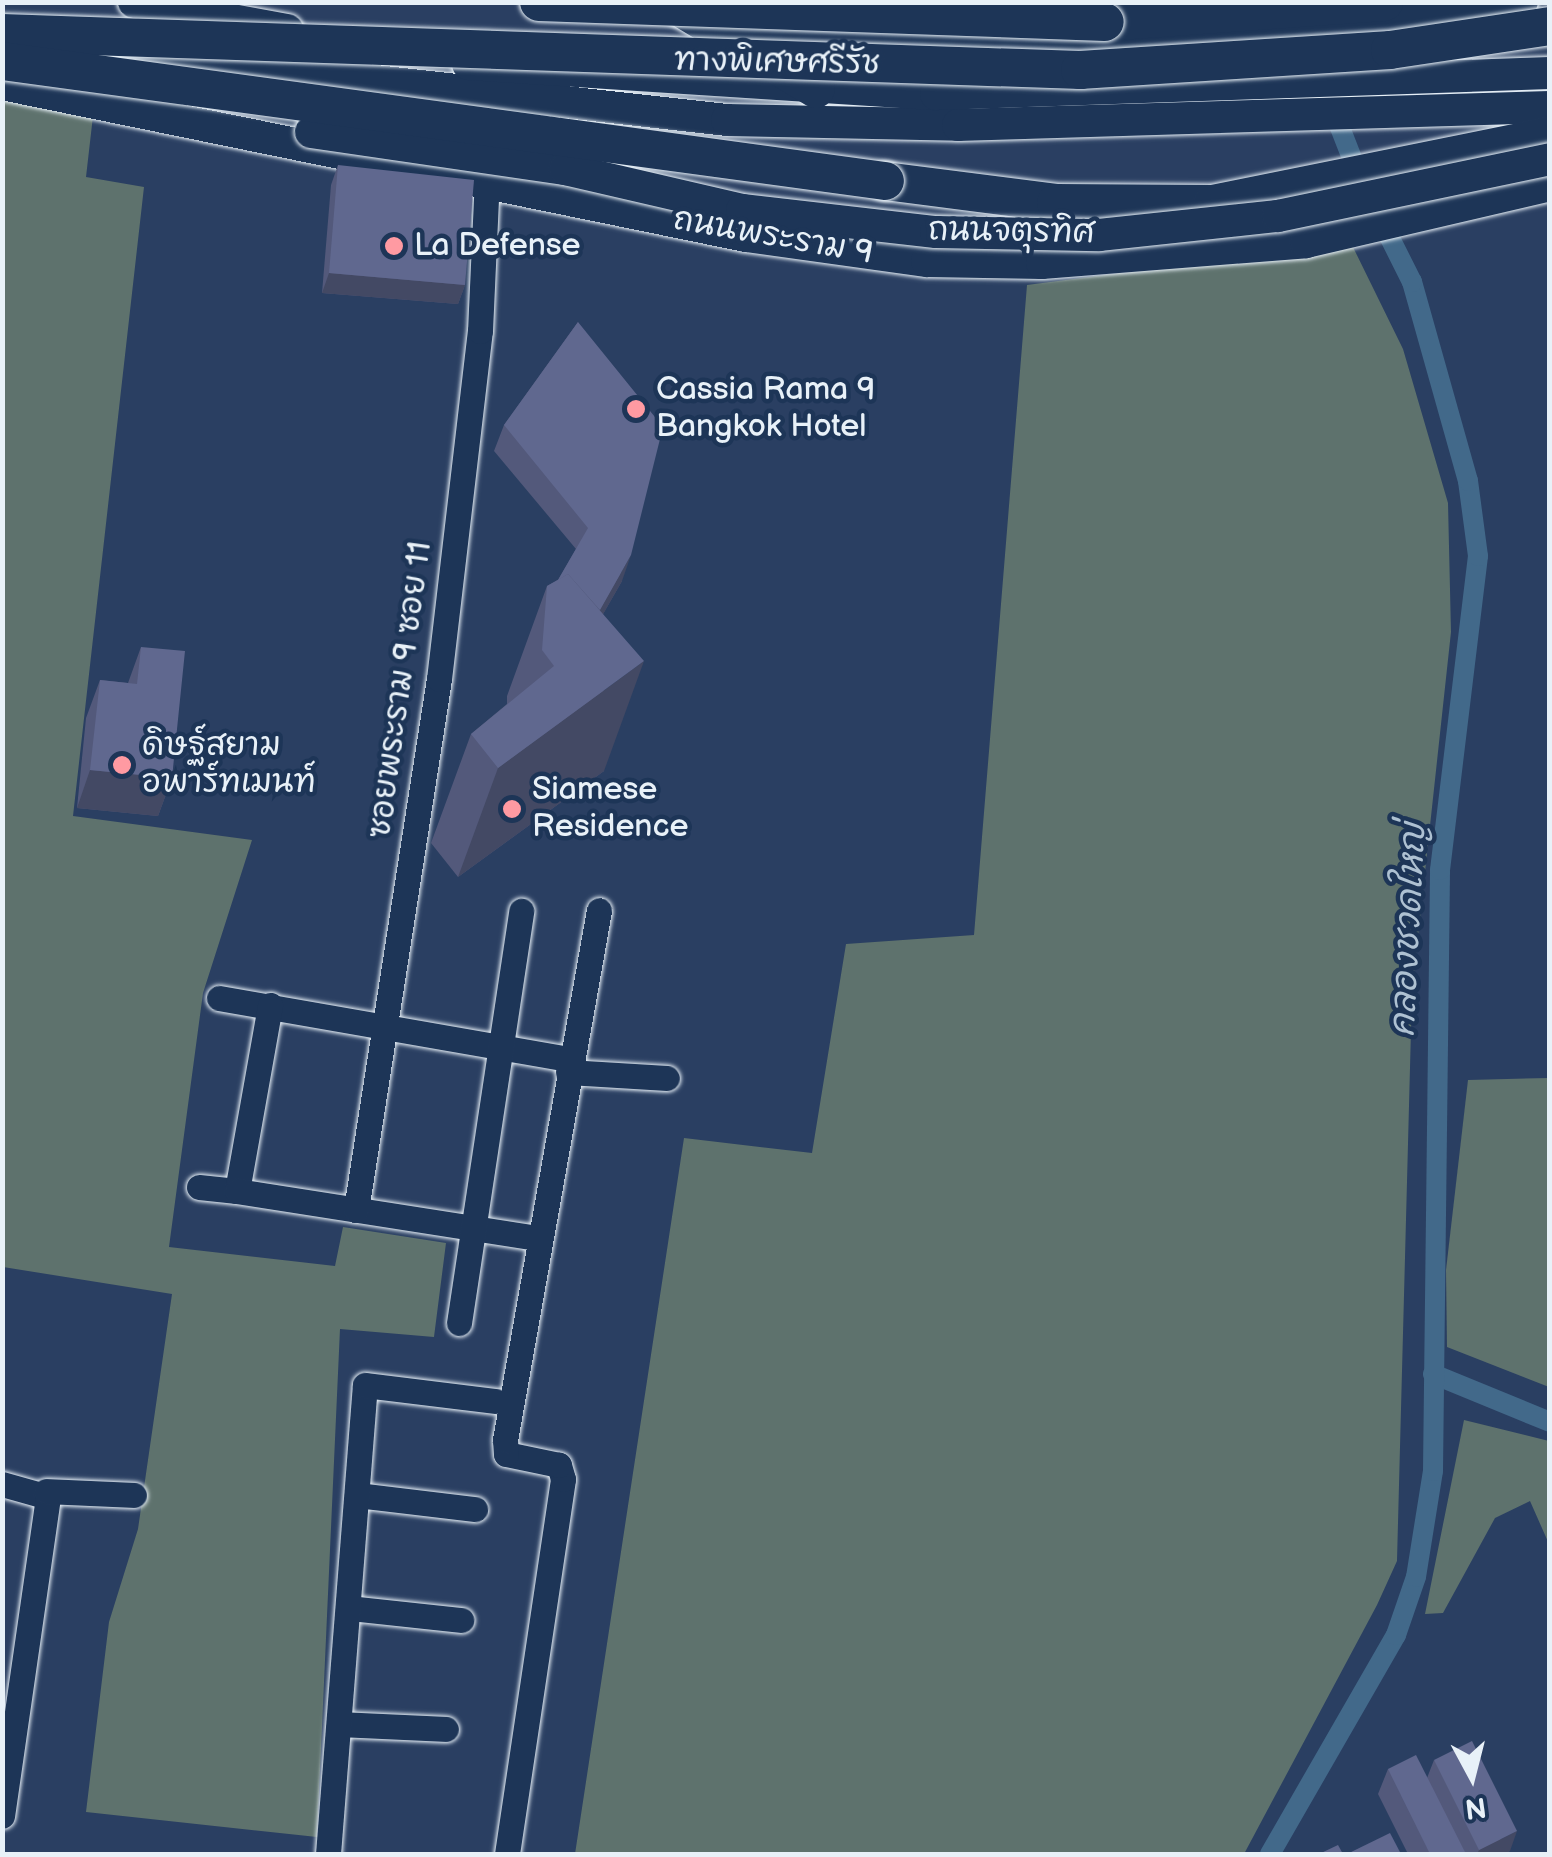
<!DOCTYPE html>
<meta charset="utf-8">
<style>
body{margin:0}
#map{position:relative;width:1552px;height:1857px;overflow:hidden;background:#2a3f62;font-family:"Balsamiq Sans","Playpen Sans Thai",sans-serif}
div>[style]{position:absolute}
.green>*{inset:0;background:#5e726d}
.canal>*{height:20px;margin:-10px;padding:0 10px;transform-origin:10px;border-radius:10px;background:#42698a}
.roads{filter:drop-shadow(0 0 2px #e8f1f8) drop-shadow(0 0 2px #e8f1f8)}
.minor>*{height:25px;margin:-12.5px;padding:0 12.5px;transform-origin:12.5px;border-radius:12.5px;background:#1d3557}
.major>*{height:32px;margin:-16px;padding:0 16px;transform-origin:16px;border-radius:16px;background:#1d3557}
.highway>*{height:38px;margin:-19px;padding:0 19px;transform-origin:19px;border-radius:19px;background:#1d3557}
.bridges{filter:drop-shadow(0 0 2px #e8f1f8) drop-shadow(0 0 2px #e8f1f8)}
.major-bridge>*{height:32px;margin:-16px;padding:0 16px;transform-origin:16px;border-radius:16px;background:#1d3557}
.highway-bridge>*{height:38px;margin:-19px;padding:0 19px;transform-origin:19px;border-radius:19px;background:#1d3557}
.wall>*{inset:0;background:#53597b}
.shaded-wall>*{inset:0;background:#434964}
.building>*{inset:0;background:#60688f}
.dots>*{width:28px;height:28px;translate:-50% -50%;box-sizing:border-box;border:5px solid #1d3557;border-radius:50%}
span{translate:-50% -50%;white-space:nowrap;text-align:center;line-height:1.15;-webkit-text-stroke:9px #1d3557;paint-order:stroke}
.street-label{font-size:32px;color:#e8f1f8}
.poi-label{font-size:32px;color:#e8f1f8}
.left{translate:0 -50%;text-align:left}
.water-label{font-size:35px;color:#aec1d2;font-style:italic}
.frame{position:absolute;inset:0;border:5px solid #e8f1f8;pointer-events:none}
.north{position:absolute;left:1422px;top:1727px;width:100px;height:100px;-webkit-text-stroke:8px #1d3557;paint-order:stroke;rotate:173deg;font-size:28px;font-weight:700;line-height:40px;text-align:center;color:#e8f1f8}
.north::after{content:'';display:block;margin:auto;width:35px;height:45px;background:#e8f1f8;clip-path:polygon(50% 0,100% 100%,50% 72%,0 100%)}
</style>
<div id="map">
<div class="green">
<i style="clip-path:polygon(2px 100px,93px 116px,86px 177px,144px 187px,73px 816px,252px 840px,203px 993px,169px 1247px,335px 1266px,343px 1227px,446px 1243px,434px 1337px,340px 1329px,317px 1837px,86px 1812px,109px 1622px,138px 1529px,172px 1294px,3px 1267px)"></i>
<i style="clip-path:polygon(1351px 243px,1403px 349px,1448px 503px,1451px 632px,1412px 992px,1397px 1561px,1377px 1605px,1244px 1854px,575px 1854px,684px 1138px,812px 1153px,846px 944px,974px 935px,1027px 285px)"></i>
<i style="clip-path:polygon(1549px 1078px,1550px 1078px,1549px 1387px,1447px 1347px,1446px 1270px,1468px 1080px)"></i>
<i style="clip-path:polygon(1464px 1420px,1549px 1441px,1549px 1544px,1530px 1501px,1495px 1518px,1443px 1613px,1425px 1614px)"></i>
</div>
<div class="canal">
<i style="left:1318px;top:71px;width:116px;rotate:68.7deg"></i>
<i style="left:1433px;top:1374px;width:126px;rotate:22.3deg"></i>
<i style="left:1270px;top:1854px;width:253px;rotate:-60.1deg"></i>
<i style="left:1396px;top:1635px;width:61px;rotate:-71deg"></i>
<i style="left:1416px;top:1577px;width:107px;rotate:-80.9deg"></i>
<i style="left:1433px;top:1471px;width:601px;rotate:-89.33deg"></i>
<i style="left:1440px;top:870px;width:316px;rotate:-83.1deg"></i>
<i style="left:1478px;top:556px;width:76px;rotate:-97.6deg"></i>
<i style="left:1468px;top:481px;width:207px;rotate:-105.7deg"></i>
<i style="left:1412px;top:282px;width:72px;rotate:-116.6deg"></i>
</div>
<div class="roads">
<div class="minor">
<i style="left:219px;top:998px;width:356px;rotate:9.9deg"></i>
<i style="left:568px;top:1072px;width:99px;rotate:3.5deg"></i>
<i style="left:199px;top:1187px;width:38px;rotate:6deg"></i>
<i style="left:237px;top:1191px;width:189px;rotate:-79.9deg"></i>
<i style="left:237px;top:1191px;width:305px;rotate:8.9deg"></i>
<i style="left:356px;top:1210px;width:537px;rotate:-81.12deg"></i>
<i style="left:439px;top:679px;width:350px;rotate:-83.3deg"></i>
<i style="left:480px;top:331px;width:154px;rotate:-87.4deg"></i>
<i style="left:459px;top:1323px;width:417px;rotate:-81.4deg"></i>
<i style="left:2px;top:1484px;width:48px;rotate:15.8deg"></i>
<i style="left:48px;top:1497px;width:322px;rotate:98.2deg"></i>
<i style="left:46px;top:1491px;width:88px;rotate:2.6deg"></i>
<i style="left:357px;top:1495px;width:119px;rotate:6.8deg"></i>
<i style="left:349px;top:1608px;width:113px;rotate:6.1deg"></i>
<i style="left:340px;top:1724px;width:106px;rotate:2.7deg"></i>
<i style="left:328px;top:1854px;width:470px;rotate:-85.5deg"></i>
<i style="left:365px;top:1385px;width:132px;rotate:7deg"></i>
<i style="left:507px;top:1854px;width:379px;rotate:-81.5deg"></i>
<i style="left:563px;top:1479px;width:15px;rotate:-106deg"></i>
<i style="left:559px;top:1465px;width:54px;rotate:-168.3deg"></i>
<i style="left:506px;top:1454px;width:14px;rotate:-94deg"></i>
<i style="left:505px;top:1440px;width:538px;rotate:-79.94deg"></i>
</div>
<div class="major">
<i style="left:134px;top:2px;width:156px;rotate:10.4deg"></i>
<i style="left:840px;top:34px;width:27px;rotate:22deg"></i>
<i style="left:865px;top:44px;width:286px;rotate:-0.4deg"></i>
<i style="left:1151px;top:42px;width:373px;rotate:-6.2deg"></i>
<i style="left:106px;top:51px;width:625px;rotate:6.34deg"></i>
<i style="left:727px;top:120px;width:231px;rotate:1.2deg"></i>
<i style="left:958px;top:125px;width:592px;rotate:-1.74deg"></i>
<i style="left:468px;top:64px;width:469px;rotate:3.7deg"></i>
<i style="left:936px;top:94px;width:614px;rotate:-1.96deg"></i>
<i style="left:2px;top:84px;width:759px;rotate:11.55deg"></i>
<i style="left:746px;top:236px;width:183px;rotate:7.9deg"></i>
<i style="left:927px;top:261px;width:115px;rotate:1deg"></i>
<i style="left:1042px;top:263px;width:265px;rotate:-4.5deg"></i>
<i style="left:1306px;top:242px;width:251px;rotate:-13.1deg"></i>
</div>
<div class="highway">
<i style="left:671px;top:2px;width:169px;rotate:31deg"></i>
<i style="left:1105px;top:22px;width:280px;rotate:-4.1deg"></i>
<i style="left:735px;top:37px;width:130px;rotate:3.1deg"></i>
<i style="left:885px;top:181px;width:172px;rotate:7.3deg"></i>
<i style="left:1056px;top:203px;width:156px;rotate:0.4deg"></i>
<i style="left:1212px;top:204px;width:345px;rotate:-11.4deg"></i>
</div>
</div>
<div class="bridges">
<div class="major-bridge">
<i style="left:311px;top:132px;width:257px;rotate:8.3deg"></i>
<i style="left:565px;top:169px;width:182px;rotate:13deg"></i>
<i style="left:742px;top:210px;width:195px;rotate:6.5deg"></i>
<i style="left:936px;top:232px;width:163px;rotate:1.1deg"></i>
<i style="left:1099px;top:235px;width:180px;rotate:-6.1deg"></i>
<i style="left:1278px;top:216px;width:278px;rotate:-11.8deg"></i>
</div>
<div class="highway-bridge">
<i style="left:539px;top:2px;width:566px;rotate:2.02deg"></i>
<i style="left:2px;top:33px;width:1079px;rotate:1.97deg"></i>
<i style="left:1080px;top:70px;width:311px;rotate:-3.7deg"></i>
<i style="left:1390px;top:50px;width:162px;rotate:-8.5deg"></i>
<i style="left:2px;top:61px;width:891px;rotate:7.74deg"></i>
</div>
</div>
<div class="wall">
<i style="clip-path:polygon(338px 165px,465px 285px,458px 304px,322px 293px,331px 185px)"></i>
<i style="clip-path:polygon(578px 322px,622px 581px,603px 614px,604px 771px,458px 877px,431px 843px,471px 734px,507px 704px,507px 696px,547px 586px,558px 580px,576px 549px,494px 451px,504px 425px)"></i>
<i style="clip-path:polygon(141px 647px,172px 778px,158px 816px,77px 808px,86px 718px,100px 680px,128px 683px)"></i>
<i style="clip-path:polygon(1434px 1760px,1510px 1851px,1502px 1854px,1408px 1854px,1378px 1794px,1388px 1769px,1427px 1778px)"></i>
</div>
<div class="shaded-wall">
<i style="clip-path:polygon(329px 273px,465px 285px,458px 304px,322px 293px)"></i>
<i style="clip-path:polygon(631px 555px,622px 581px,570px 672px,579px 646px)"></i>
<i style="clip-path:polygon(644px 661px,604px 771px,458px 877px,498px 768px)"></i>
<i style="clip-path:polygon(90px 770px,172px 778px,158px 816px,77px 808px)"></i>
<i style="clip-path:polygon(1517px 1831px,1510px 1851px,1502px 1854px,1477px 1854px,1479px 1850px)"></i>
</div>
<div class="building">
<i style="clip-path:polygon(338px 165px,474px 180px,465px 285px,329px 273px)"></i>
<i style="clip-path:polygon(578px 322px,663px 427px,631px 555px,600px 610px,568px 574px,558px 580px,588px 528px,504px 425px)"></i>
<i style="clip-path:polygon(568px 574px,644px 661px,498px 768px,471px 734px,554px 666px,542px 650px,547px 586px)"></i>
<i style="clip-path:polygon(141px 647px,185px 651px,172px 778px,90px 770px,100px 680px,137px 684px)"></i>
<i style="clip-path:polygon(1472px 1741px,1517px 1831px,1479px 1850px,1434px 1760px)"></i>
<i style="clip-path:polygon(1416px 1755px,1466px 1854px,1430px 1854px,1388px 1769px)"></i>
<i style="clip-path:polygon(1390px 1833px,1401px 1854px,1347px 1854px)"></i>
<i style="clip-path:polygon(1338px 1845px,1343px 1854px,1319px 1854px)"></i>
</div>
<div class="dots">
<i style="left:394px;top:246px;background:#ff9aa2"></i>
<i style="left:636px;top:409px;background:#ff9aa2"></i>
<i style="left:122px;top:765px;background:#ff9aa2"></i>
<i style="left:512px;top:809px;background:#ff9aa2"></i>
</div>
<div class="street-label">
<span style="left:777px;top:63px;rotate:1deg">ทางพิเศษศรีรัช</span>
<span style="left:1011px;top:232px;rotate:1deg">ถนนจตุรทิศ</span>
<span style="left:773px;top:237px;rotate:10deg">ถนนพระราม 9</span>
<span style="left:401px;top:690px;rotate:-82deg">ซอยพระราม 9 ซอย 11</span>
</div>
<div class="poi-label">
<span class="left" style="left:414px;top:246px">La Defense</span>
<span class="left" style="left:656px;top:409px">Cassia Rama 9<br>Bangkok Hotel</span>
<span class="left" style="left:142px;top:765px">ดิษฐ์สยาม<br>อพาร์ทเมนท์</span>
<span class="left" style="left:532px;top:809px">Siamese<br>Residence</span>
</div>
<div class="water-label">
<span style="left:1409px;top:930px;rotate:-87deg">คลองชวดใหญ่</span>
</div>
<div class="frame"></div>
<div class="north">N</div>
</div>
